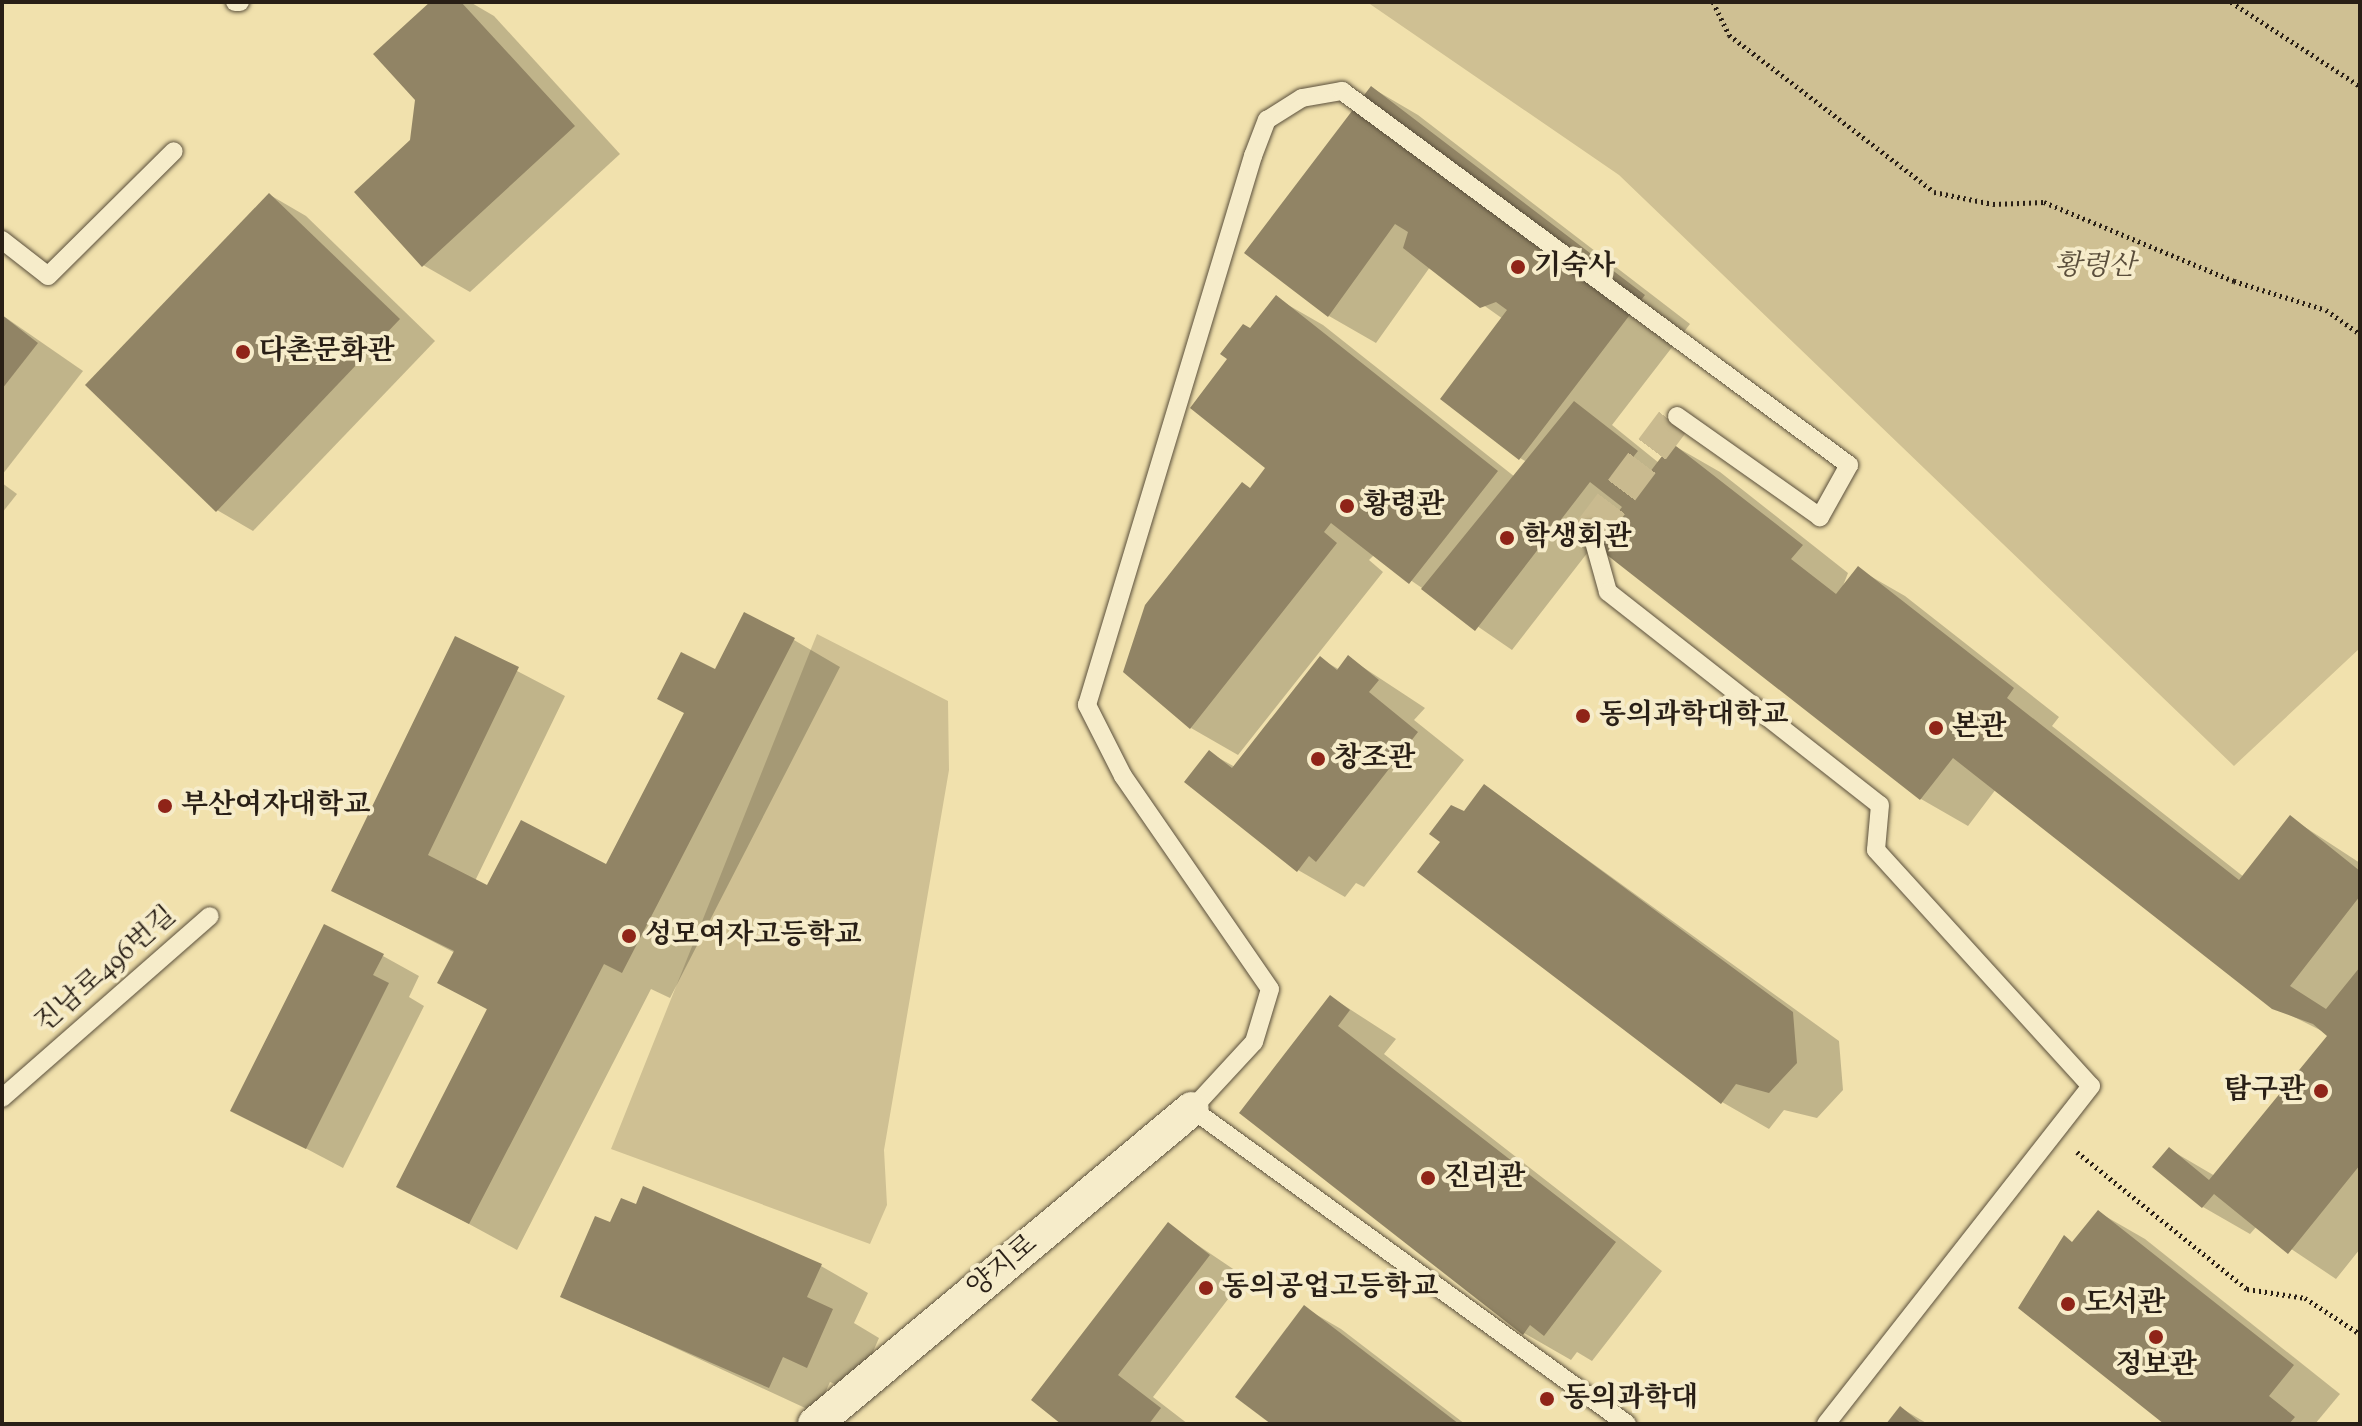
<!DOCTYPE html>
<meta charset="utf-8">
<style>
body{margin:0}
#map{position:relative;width:2362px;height:1426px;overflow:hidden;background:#f1e1ad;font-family:"Sorts Mill Goudy","Noto Serif KR",serif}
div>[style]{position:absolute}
.green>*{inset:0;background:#cfc093}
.shadow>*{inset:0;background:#0003}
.building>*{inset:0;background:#918465}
.minor-tunnel>*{height:34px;margin-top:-17px;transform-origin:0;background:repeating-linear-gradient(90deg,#c9ba8f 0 34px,transparent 0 51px)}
.path>*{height:5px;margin-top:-2.5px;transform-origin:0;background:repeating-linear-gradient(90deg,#291f16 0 2px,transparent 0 6px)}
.roads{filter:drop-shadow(0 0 2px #5b503c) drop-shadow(0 0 2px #5b503c)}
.service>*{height:18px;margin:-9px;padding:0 9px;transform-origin:9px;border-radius:9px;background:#f6ecca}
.minor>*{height:34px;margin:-17px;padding:0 17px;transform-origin:17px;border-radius:17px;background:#f6ecca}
.dots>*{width:22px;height:22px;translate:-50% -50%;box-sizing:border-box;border:4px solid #f6ecca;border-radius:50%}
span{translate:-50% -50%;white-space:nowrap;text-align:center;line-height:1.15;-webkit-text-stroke:8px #f6ecca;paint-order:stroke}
.poi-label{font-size:28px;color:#291f16;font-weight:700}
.left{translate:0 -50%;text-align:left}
.right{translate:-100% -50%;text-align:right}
.park-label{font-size:28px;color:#5b4f3c;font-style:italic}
.street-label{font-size:28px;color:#291f16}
.frame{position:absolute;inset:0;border:4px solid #291f16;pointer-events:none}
</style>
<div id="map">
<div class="green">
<i style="clip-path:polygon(1367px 2px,2360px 2px,2360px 648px,2234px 766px,1619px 175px)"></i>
<i style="clip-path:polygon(817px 634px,948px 701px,949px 770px,884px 1150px,887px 1205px,870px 1244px,611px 1149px)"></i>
</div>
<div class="shadow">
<i style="clip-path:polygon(433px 2px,470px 2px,494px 16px,620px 154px,470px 292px,423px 265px,412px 141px)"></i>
<i style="clip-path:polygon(1372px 88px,1418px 115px,1690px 324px,1612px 425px,1659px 463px,1673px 445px,1720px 472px,1848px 573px,1841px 591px,1858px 569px,1905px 596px,2059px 717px,2052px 726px,2244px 877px,2291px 818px,2360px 863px,2360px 1249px,2336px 1279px,2257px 1226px,2250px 1234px,2203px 1207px,2155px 1167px,2169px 1149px,2215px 1176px,2330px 1035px,2274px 1007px,1996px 789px,1968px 826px,1921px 799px,1595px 543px,1512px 650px,1374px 555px,1369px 560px,1383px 572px,1238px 755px,1191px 728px,1251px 490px,1268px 467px,1251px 330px,1276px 298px,1323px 325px,1515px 477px,1527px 462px,1520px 458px,1503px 319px,1430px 267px,1376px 343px,1329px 316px)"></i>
<i style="clip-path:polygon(270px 195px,306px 216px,435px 341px,253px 531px,217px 510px)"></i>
<i style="clip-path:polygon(2px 315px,83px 371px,2px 475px)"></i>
<i style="clip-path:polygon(2px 483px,17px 494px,2px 513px)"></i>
<i style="clip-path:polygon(456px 639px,565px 696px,475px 881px,488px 887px,607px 866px,716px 672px,794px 640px,840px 667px,670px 998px,651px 989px,517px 1250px,399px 1186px,488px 1010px,440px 982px,455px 953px,334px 890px)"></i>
<i style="clip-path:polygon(1349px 658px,1425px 708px,1414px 720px,1464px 760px,1364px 887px,1356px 883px,1345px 897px,1298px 870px,1210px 753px,1235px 767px,1321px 659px,1340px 670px)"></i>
<i style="clip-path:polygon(1485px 786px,1839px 1041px,1843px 1090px,1817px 1118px,1784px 1110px,1769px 1129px,1722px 1102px,1420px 872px)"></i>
<i style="clip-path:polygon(383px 956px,419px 976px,409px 997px,424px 1006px,343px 1168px,233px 1110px)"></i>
<i style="clip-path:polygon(1331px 997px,1396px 1039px,1384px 1054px,1662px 1271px,1592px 1361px,1577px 1352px,1571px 1360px,1524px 1333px,1242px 1113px)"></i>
<i style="clip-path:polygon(637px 1207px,821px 1266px,868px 1293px,854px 1323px,879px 1338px,855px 1393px,830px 1382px,816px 1413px,563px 1296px,611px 1225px)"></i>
<i style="clip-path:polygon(2098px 1212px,2145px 1239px,2340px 1394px,2315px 1424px,2168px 1424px,2074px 1243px)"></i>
<i style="clip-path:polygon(1168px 1225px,1245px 1277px,1153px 1397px,1188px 1424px,1064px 1424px)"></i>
<i style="clip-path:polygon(1305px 1308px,1341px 1329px,1465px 1424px,1275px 1424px)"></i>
<i style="clip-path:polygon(1901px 1408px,1928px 1424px,1889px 1424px)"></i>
</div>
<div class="building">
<i style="clip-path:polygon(430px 2px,461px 2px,575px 126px,422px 267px,354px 192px,410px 140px,415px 100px,373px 54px)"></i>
<i style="clip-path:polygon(1371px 86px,1645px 295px,1519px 460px,1440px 399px,1507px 310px,1496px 302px,1480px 308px,1403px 248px,1408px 232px,1395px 224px,1328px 317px,1244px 253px)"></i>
<i style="clip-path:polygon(269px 193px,400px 319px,216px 512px,85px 385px)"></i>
<i style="clip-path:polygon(1276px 295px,1498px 471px,1409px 584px,1331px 523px,1324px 532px,1337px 543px,1190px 729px,1123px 672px,1145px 605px,1242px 482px,1250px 488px,1265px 468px,1190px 408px,1227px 359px,1220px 354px,1243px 324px,1250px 328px)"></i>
<i style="clip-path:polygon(2px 315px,38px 343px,2px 389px)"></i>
<i style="clip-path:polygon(1574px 401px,1638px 451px,1622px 471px,1640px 485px,1672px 443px,1803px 545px,1791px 559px,1836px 594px,1858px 566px,2014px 688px,2007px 698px,2239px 880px,2290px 815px,2360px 871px,2360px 896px,2290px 986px,2326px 1009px,2360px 967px,2360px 1165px,2288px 1254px,2214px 1194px,2202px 1208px,2152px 1167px,2169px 1147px,2209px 1180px,2327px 1036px,2313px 1024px,2272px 1009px,1953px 758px,1920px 800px,1593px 544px,1622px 507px,1590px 482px,1475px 631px,1421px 589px)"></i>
<i style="clip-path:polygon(744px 612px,795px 638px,622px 973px,604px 964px,469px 1224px,396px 1187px,487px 1009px,437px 983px,454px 951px,331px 891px,455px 636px,519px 667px,428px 855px,487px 885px,521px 820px,606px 864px,684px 713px,657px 699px,681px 652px,715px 669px)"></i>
<i style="clip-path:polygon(1348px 655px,1379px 680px,1369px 692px,1418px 732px,1316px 862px,1309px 856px,1297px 872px,1184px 782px,1209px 750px,1232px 768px,1320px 656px,1337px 670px)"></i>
<i style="clip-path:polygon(1484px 784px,1793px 1012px,1797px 1063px,1769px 1093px,1736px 1084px,1721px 1104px,1417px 872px,1440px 842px,1429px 834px,1451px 805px,1464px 811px)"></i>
<i style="clip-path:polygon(324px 924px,384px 954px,373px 975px,389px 983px,306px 1149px,230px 1111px)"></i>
<i style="clip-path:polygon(1330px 995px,1350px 1010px,1338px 1026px,1616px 1242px,1544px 1336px,1530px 1325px,1523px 1335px,1239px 1113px)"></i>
<i style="clip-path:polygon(643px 1186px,822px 1264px,807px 1297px,833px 1309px,807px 1368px,783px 1357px,769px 1388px,560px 1297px,595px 1216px,610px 1222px,621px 1198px,636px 1204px)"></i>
<i style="clip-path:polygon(2098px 1210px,2294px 1365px,2269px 1396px,2295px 1417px,2289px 1424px,2164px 1424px,2018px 1308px,2064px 1235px,2072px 1242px)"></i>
<i style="clip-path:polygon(1168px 1222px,1210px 1255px,1118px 1375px,1161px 1408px,1149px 1424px,1061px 1424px,1031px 1400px)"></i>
<i style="clip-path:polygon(1304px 1305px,1459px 1424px,1271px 1424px,1235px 1397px)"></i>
<i style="clip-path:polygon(1900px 1406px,1922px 1424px,1886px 1424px)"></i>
</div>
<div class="minor-tunnel">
<i style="left:1591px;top:531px;width:144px;rotate:-53.2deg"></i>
</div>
<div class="path">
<i style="left:1713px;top:2px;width:37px;rotate:64deg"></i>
<i style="left:1729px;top:35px;width:258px;rotate:37.4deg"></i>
<i style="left:1934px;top:192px;width:60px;rotate:11.5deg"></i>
<i style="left:1993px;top:204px;width:51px;rotate:-2.2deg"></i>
<i style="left:2044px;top:202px;width:206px;rotate:22.6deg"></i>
<i style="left:2234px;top:281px;width:96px;rotate:17.5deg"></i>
<i style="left:2326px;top:310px;width:42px;rotate:35.2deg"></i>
<i style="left:2231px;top:2px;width:154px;rotate:33.1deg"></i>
<i style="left:2077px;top:1152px;width:218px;rotate:38.9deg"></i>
<i style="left:2247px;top:1289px;width:59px;rotate:8.8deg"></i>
<i style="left:2305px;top:1298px;width:66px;rotate:33.2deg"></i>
</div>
<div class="roads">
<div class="service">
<i style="left:235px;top:2px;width:5px"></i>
<i style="left:2px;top:240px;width:58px;rotate:38deg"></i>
<i style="left:48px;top:276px;width:177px;rotate:-44.8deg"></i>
<i style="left:1591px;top:531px;width:63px;rotate:74.4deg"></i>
<i style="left:1608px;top:592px;width:345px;rotate:38.1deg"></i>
<i style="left:1880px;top:805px;width:45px;rotate:95.1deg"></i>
<i style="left:1876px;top:850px;width:319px;rotate:47.7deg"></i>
<i style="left:2091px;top:1086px;width:429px;rotate:128.1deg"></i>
<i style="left:2px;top:1098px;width:276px;rotate:-41.2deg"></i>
<i style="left:1627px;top:1424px;width:537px;rotate:-144.09deg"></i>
<i style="left:1192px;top:1109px;width:91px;rotate:-47.2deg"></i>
<i style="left:1254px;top:1042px;width:55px;rotate:-73.2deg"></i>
<i style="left:1270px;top:989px;width:259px;rotate:-124.6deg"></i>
<i style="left:1123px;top:776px;width:80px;rotate:-116.9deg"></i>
<i style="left:1087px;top:705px;width:574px;rotate:-73.18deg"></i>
<i style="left:1253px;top:156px;width:39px;rotate:-69deg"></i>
<i style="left:1267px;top:120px;width:41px;rotate:-32.2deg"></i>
<i style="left:1302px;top:98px;width:41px;rotate:-9.9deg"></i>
<i style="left:1342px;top:91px;width:630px;rotate:36.42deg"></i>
<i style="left:1849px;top:465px;width:60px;rotate:119.1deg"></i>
<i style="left:1820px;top:517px;width:175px;rotate:-144.8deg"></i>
</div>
<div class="minor">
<i style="left:815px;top:1424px;width:491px;rotate:-39.9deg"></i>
</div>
</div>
<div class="dots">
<i style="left:1518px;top:267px;background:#8f2418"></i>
<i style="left:243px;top:352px;background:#8f2418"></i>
<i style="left:1347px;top:506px;background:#8f2418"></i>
<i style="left:1507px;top:538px;background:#8f2418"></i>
<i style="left:1583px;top:716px;background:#8f2418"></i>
<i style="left:1936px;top:728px;background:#8f2418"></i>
<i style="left:1318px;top:759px;background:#8f2418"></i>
<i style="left:165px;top:806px;background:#8f2418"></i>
<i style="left:629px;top:936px;background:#8f2418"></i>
<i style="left:2321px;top:1091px;background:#8f2418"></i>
<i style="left:1428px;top:1178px;background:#8f2418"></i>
<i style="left:1206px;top:1288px;background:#8f2418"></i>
<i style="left:2068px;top:1304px;background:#8f2418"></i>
<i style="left:2156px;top:1337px;background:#8f2418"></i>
<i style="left:1547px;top:1399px;background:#8f2418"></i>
</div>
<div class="poi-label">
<span class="left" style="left:1534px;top:267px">기숙사</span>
<span class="left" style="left:259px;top:352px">다촌문화관</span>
<span class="left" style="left:1363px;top:506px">황령관</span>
<span class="left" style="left:1523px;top:538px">학생회관</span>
<span class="left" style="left:1599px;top:716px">동의과학대학교</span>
<span class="left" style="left:1952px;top:728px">본관</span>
<span class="left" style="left:1334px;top:759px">창조관</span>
<span class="left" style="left:181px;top:806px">부산여자대학교</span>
<span class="left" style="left:645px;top:936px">성모여자고등학교</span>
<span class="right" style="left:2305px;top:1091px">탐구관</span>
<span class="left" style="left:1444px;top:1178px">진리관</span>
<span class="left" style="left:1222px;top:1288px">동의공업고등학교</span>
<span class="left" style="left:2084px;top:1304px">도서관</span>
<span style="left:2156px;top:1366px">정보관</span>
<span class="left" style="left:1563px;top:1399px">동의과학대</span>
</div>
<div class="park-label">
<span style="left:2095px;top:267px">황령산</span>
</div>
<div class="street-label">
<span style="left:106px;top:970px;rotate:-41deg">진남로496번길</span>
<span style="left:1003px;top:1267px;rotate:-40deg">양지로</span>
</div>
<div class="frame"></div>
</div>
